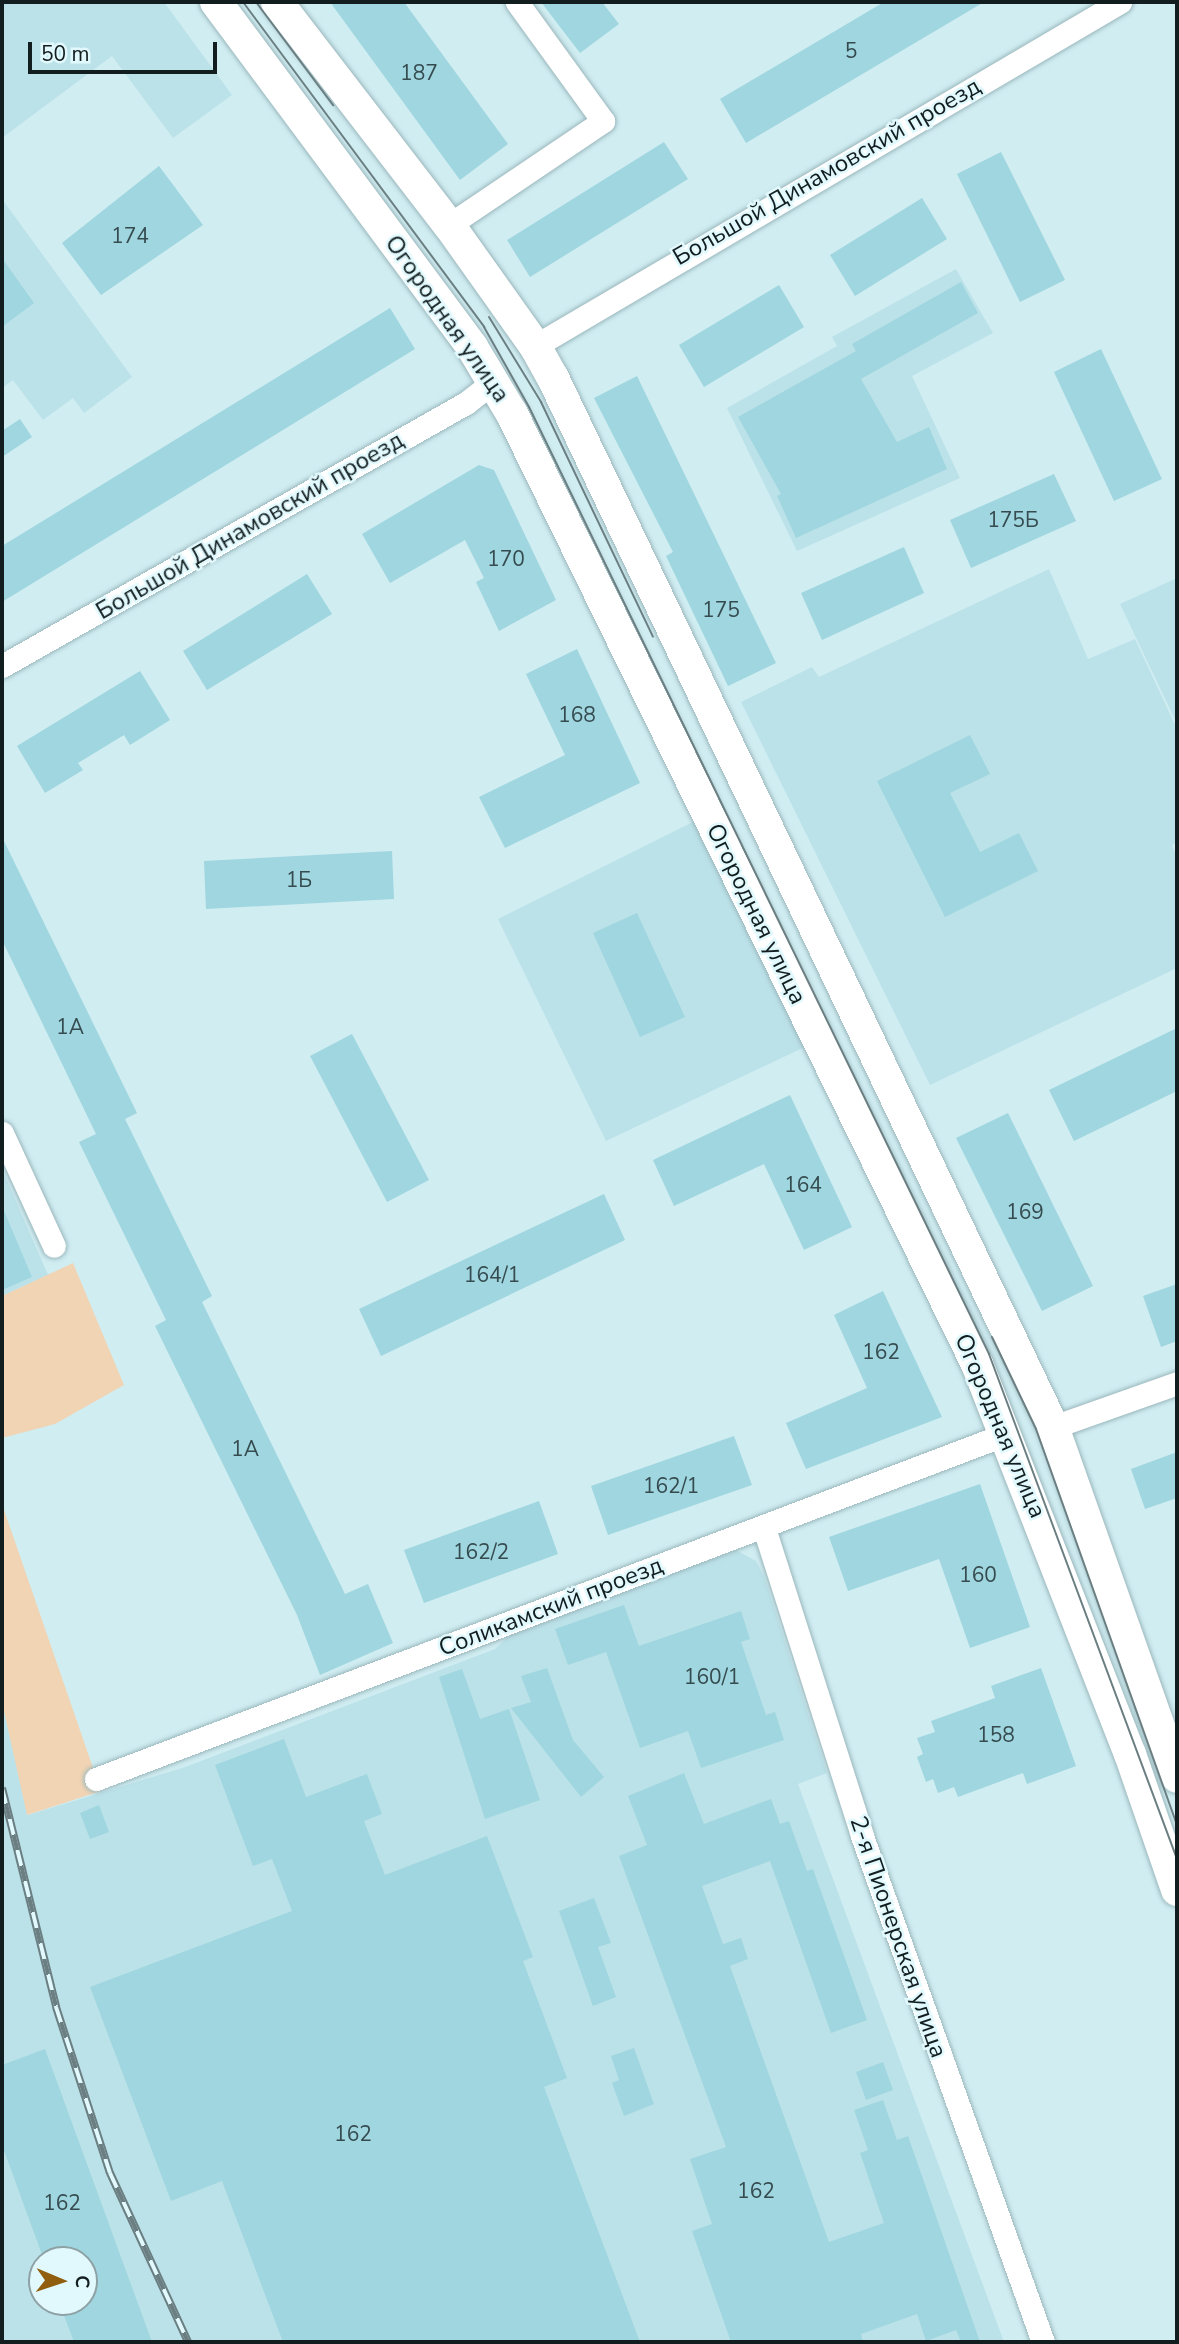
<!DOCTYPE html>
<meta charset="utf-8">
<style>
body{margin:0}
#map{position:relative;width:1179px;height:2344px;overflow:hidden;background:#d0edf2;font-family:"Nunito Sans",sans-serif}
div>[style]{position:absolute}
.built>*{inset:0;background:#bce2e9}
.green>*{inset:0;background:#f0d4b4}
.building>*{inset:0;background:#9fd6df}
.roads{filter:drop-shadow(0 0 2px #9ab7bc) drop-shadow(0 0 2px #9ab7bc)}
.street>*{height:23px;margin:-11.5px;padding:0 11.5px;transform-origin:11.5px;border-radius:11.5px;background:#fff}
.secondary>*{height:32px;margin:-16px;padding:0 16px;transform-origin:16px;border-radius:16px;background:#fff}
.tram>*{height:2px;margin:-1px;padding:0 1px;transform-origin:1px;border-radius:1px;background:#6b7f82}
.rail>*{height:8px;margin-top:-4px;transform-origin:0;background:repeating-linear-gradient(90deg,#e1f9fd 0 16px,#6b7f82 0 32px);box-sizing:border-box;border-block:2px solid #6b7f82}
span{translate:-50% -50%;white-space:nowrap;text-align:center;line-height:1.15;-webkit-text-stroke:5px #e1f9fd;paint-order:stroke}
.number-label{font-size:21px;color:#354b4f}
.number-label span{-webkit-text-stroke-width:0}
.street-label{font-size:24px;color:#121d1f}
.frame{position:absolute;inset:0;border:4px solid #121d1f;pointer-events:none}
.north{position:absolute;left:28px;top:2246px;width:70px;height:70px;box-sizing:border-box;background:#e1f9fd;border:2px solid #8ea1a4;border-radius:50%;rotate:92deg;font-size:19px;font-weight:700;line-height:28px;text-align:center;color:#121d1f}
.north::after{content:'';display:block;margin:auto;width:24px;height:32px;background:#905e0e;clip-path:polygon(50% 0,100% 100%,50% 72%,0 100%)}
.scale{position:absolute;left:28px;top:42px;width:189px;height:32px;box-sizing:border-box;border:4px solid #121d1f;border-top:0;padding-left:9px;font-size:21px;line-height:24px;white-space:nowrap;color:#121d1f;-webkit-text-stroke:5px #e1f9fd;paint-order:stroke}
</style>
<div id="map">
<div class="built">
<i style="clip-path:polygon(2px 2px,164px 2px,232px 95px,173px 138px,112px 56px,2px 138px)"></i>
<i style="clip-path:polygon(2px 199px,132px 377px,84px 413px,73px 398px,43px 420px,13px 380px,2px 388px)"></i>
<i style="clip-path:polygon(956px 269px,993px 333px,912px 376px,960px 478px,797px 551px,727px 408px,837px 346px,832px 337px)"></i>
<i style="clip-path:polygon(1049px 569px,1088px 659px,1135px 639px,1177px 729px,1177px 843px,1172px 845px,1177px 858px,1177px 968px,930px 1085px,741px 702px,812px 667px,819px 677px)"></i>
<i style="clip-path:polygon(1177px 578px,1177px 724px,1120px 604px)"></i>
<i style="clip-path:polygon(699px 819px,809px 1045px,606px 1141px,498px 919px)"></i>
<i style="clip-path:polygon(2px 1169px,48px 1275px,2px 1296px)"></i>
<i style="clip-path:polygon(evenodd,736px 1550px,756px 1561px,764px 1576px,827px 1773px,798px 1784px,1004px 2342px,2px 2342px,2px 1702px,28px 1815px,185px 1767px,495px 1649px,514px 1631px,736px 1550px,42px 2260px,84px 2260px,84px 2302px,42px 2302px,42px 2260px)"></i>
</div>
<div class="green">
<i style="clip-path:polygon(73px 1263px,124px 1385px,55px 1424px,2px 1438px,2px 1296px)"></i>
<i style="clip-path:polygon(2px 1504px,101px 1791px,27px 1815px,2px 1702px)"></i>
</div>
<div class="building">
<i style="clip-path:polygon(330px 2px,404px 2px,508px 144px,460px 180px)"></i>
<i style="clip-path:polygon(541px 2px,602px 2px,619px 24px,580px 53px)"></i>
<i style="clip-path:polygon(884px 2px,984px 2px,746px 143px,720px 99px)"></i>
<i style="clip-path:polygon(664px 142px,688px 179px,530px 277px,507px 240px)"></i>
<i style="clip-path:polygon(1001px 152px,1065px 280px,1020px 302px,957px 174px)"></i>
<i style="clip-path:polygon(159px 166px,203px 225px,101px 295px,62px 243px)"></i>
<i style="clip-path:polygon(922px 198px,947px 239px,855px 296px,830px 255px)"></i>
<i style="clip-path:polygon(2px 258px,34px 303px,2px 327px)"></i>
<i style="clip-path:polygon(961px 282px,978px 313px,861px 379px,897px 442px,929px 427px,947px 469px,796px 538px,777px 496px,781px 494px,738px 417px,856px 351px,852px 344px)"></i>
<i style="clip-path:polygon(779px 285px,804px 327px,704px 387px,679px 345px)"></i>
<i style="clip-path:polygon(390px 308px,415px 349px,2px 602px,2px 546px)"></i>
<i style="clip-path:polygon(1101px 349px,1162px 479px,1114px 501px,1054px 372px)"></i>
<i style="clip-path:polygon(637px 376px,776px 663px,728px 686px,666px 556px,673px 552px,594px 398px)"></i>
<i style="clip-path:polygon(20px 419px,32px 437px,2px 457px,2px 431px)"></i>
<i style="clip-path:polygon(479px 465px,494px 470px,556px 600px,499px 631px,476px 582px,484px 578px,465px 540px,390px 583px,362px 534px)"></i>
<i style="clip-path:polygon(1054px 474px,1076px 521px,971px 568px,950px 520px)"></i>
<i style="clip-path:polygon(904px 547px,924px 593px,822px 640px,801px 593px)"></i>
<i style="clip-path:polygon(307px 574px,332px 614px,207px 690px,183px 651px)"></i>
<i style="clip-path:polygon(577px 649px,640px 783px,505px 848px,479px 797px,565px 755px,526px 674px)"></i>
<i style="clip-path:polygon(140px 671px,170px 720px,130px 745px,124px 735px,78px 763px,83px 770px,45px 793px,17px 746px)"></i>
<i style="clip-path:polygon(970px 735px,990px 774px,950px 793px,980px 852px,1019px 833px,1038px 871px,945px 917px,877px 781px)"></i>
<i style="clip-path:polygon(2px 837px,137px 1113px,125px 1119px,212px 1296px,202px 1302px,345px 1594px,368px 1584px,393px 1643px,320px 1675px,297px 1615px,155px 1326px,166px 1320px,79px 1142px,96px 1134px,2px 940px)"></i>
<i style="clip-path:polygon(392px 851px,394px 899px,206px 909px,204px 861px)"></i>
<i style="clip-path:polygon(637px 913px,685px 1017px,640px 1037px,593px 933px)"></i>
<i style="clip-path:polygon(1177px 1028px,1177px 1091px,1074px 1141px,1049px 1090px)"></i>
<i style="clip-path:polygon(352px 1034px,429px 1180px,387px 1202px,310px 1056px)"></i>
<i style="clip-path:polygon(790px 1095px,852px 1227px,804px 1250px,764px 1164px,674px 1206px,653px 1160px)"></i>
<i style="clip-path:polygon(1008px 1113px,1093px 1286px,1042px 1311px,956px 1138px)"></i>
<i style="clip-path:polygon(604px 1194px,625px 1240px,381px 1356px,359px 1309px)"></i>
<i style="clip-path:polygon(2px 1206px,32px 1277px,2px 1290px)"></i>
<i style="clip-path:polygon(1177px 1284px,1177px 1341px,1161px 1347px,1143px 1296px)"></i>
<i style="clip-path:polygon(883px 1291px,942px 1417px,806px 1469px,786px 1423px,867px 1388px,834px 1315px)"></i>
<i style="clip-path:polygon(734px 1436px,752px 1485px,608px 1535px,591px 1486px)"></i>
<i style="clip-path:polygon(1177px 1452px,1177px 1498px,1145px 1509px,1131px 1469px)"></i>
<i style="clip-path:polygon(980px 1484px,1030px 1627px,970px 1648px,939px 1559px,848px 1591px,829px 1537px)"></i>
<i style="clip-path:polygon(539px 1501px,558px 1554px,424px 1603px,404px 1550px)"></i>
<i style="clip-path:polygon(624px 1605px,639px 1646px,741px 1611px,750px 1639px,741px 1642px,766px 1715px,775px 1712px,784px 1740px,701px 1768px,688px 1731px,640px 1748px,606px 1652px,568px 1665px,555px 1629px)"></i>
<i style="clip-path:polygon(547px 1668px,573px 1740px,604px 1777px,581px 1797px,511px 1708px,531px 1702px,521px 1676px)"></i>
<i style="clip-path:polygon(1041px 1668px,1076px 1766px,1027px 1784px,1023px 1773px,958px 1797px,954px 1787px,938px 1793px,933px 1779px,926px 1782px,917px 1757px,923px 1754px,917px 1738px,935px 1732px,931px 1721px,995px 1698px,991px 1686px)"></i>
<i style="clip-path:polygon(462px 1669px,480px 1719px,509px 1709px,540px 1800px,485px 1819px,439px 1677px)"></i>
<i style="clip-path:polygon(284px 1739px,306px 1797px,367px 1774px,382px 1814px,364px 1821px,385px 1875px,487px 1836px,533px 1957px,523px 1961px,567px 2078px,544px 2087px,640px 2342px,283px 2342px,222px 2181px,171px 2201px,90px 1987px,292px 1911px,272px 1859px,253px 1866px,215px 1765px)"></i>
<i style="clip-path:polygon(684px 1773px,704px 1824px,771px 1799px,780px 1824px,789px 1821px,807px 1871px,813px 1869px,867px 2020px,831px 2033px,770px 1861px,702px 1886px,723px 1944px,741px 1938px,748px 1959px,730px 1966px,829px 2242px,884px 2223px,860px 2153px,868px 2150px,854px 2110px,883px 2100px,897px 2140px,908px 2136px,980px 2342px,961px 2342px,956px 2330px,926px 2341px,917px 2314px,861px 2334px,863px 2342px,731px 2342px,692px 2231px,712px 2224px,690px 2159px,726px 2147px,619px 1856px,647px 1845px,628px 1796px)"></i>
<i style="clip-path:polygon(99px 1805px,109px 1832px,90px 1839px,80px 1813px)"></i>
<i style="clip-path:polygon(594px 1898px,611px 1943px,598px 1947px,616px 1997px,593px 2006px,559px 1911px)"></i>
<i style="clip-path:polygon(634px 2048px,654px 2104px,624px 2116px,612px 2083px,619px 2080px,611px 2056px)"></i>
<i style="clip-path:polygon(45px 2049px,152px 2342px,74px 2342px,59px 2302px,84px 2302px,84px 2260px,44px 2260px,2px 2145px,2px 2065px)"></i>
<i style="clip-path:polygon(883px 2062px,893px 2090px,866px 2100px,856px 2072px)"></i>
</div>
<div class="roads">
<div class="street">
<i style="left:449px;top:225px;width:186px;rotate:-34deg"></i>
<i style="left:603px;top:121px;width:147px;rotate:-125.9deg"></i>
<i style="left:535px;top:346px;width:679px;rotate:-30.46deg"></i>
<i style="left:2px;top:666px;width:533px;rotate:-29.55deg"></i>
<i style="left:466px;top:403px;width:36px;rotate:-38deg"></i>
<i style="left:2px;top:1133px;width:124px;rotate:65.3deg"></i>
<i style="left:1053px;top:1427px;width:132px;rotate:-19.5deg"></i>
<i style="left:764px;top:1528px;width:323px;rotate:72.3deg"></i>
<i style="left:862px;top:1836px;width:537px;rotate:70.32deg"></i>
<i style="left:96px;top:1779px;width:973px;rotate:-20.76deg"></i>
</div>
<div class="secondary">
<i style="left:216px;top:2px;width:430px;rotate:53.4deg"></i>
<i style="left:472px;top:347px;width:78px;rotate:59.2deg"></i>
<i style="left:512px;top:414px;width:1058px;rotate:63.92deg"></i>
<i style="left:977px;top:1364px;width:419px;rotate:68.6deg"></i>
<i style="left:1130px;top:1754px;width:144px;rotate:70.9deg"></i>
<i style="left:277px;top:2px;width:282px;rotate:52.4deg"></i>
<i style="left:449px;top:225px;width:148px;rotate:54.6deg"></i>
<i style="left:535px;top:346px;width:37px;rotate:61deg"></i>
<i style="left:553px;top:378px;width:1162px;rotate:64.52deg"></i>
<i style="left:1053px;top:1427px;width:371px;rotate:70.5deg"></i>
</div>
</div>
<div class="tram">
<i style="left:243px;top:2px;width:405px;rotate:53.4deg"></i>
<i style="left:484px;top:327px;width:92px;rotate:60.6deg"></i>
<i style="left:529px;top:407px;width:1053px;rotate:64.09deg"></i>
<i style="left:989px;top:1354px;width:539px;rotate:69.58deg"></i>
<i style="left:256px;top:2px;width:129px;rotate:53.2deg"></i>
<i style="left:489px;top:317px;width:100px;rotate:58.5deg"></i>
<i style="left:541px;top:402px;width:260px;rotate:64.5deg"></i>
<i style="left:992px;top:1337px;width:102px;rotate:64.4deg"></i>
<i style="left:1036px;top:1429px;width:419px;rotate:70.4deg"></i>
</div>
<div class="rail">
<i style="left:2px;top:1788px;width:226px;rotate:76.1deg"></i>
<i style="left:56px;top:2007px;width:175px;rotate:72deg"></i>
<i style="left:110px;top:2173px;width:186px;rotate:65.2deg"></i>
</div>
<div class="number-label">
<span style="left:851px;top:51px">5</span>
<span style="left:419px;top:73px">187</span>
<span style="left:130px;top:236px">174</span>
<span style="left:1013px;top:520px">175Б</span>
<span style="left:506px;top:559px">170</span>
<span style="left:721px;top:610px">175</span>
<span style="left:577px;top:715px">168</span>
<span style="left:299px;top:880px">1Б</span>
<span style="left:70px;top:1027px">1А</span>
<span style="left:803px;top:1185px">164</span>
<span style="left:1025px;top:1212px">169</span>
<span style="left:492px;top:1275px">164/1</span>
<span style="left:881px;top:1352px">162</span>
<span style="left:245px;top:1449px">1А</span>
<span style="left:671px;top:1486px">162/1</span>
<span style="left:481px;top:1552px">162/2</span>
<span style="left:978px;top:1575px">160</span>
<span style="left:712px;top:1677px">160/1</span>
<span style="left:996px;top:1735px">158</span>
<span style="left:353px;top:2134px">162</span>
<span style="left:756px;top:2191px">162</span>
<span style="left:62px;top:2203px">162</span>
</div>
<div class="street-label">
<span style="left:827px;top:172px;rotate:-30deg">Большой Динамовский проезд</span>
<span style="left:447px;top:319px;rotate:55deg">Огородная улица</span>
<span style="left:250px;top:526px;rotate:-30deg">Большой Динамовский проезд</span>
<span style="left:756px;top:914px;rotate:64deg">Огородная улица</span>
<span style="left:1000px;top:1426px;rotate:67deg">Огородная улица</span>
<span style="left:551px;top:1607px;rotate:-21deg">Соликамский проезд</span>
<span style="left:898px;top:1937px;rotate:71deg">2-я Пионерская улица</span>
</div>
<div class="frame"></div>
<div class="north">С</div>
<div class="scale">50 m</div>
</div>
